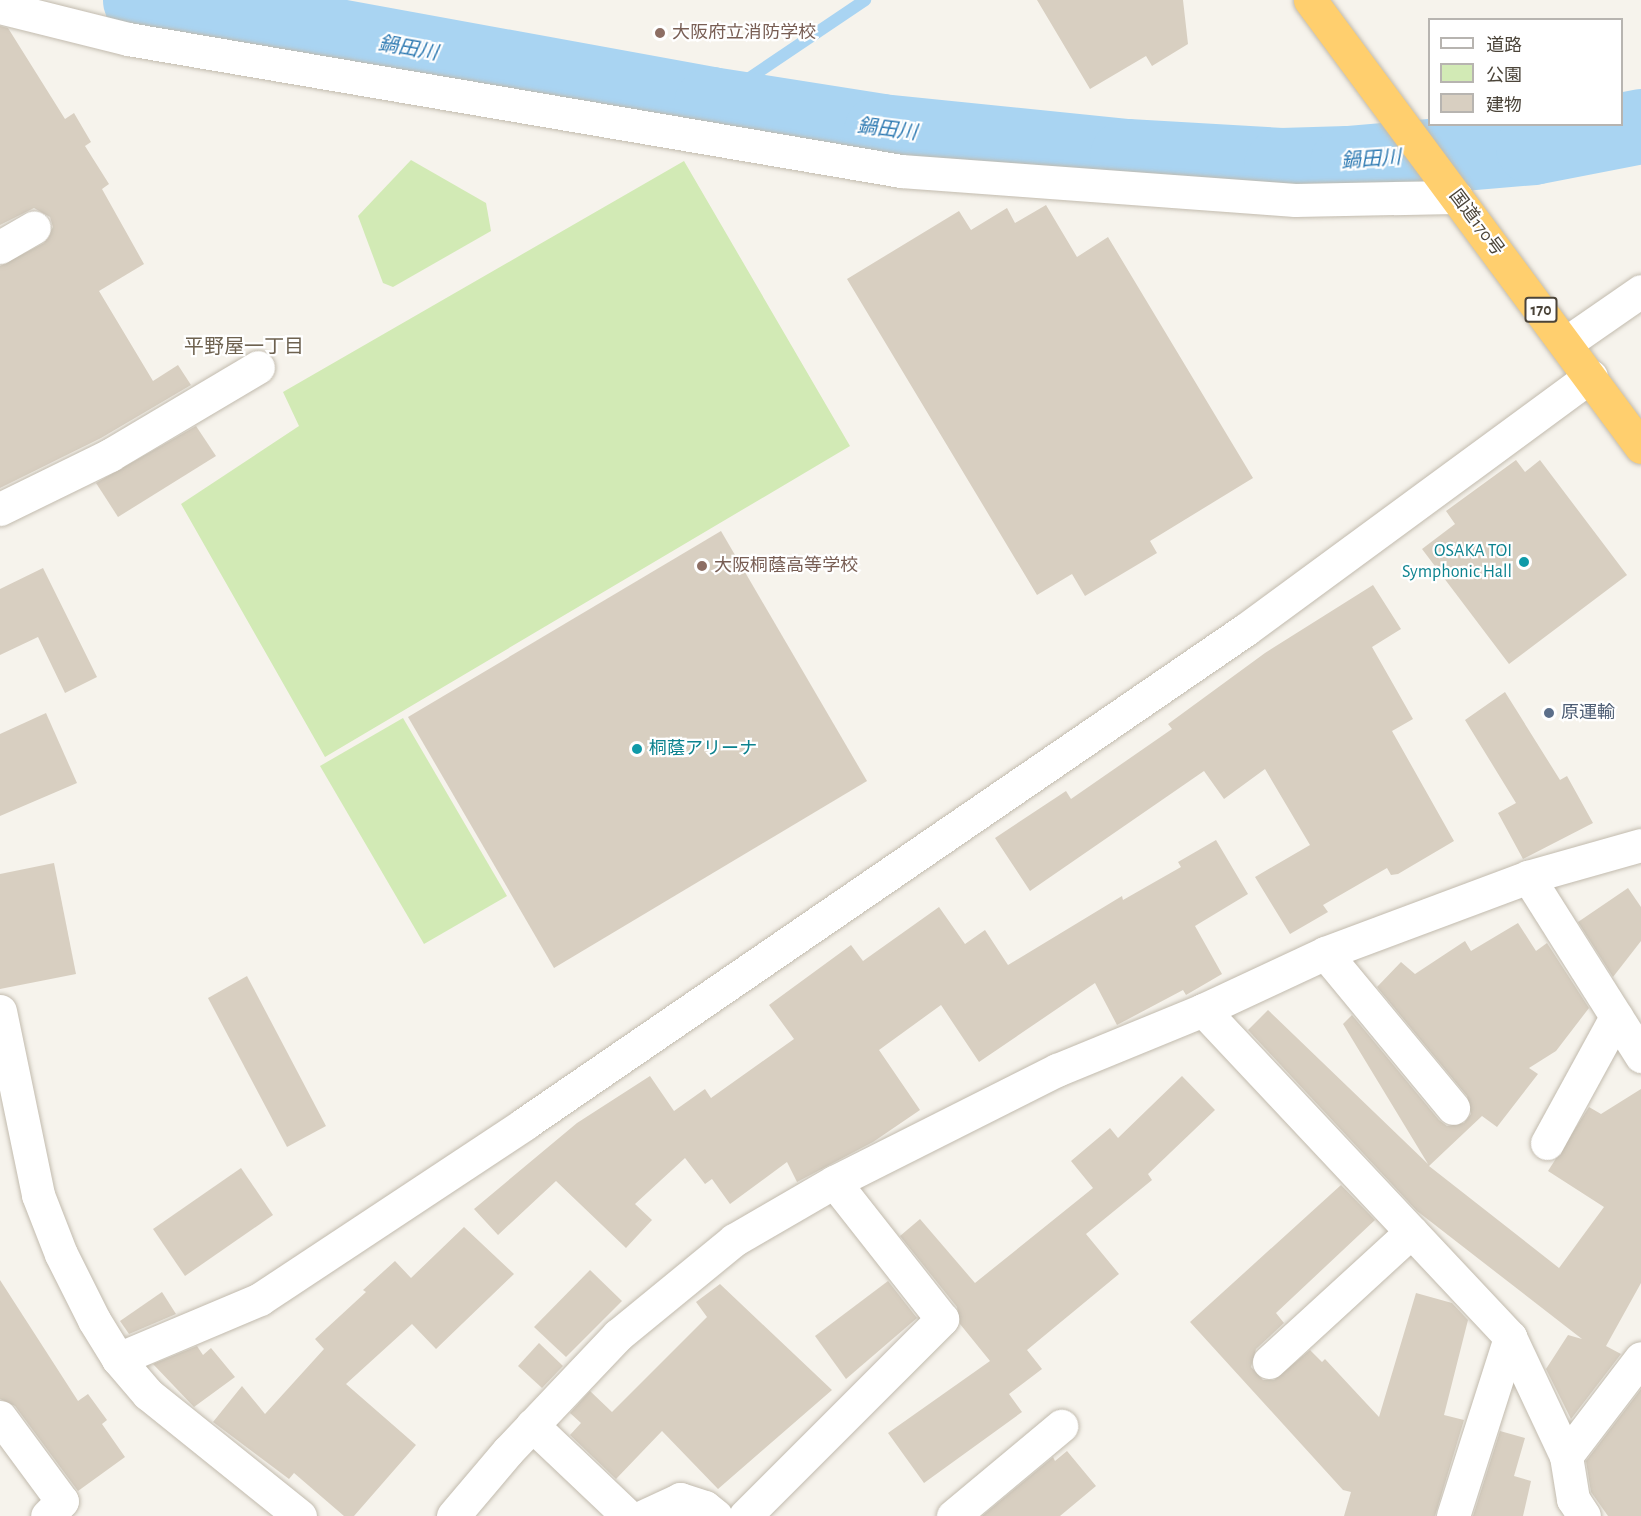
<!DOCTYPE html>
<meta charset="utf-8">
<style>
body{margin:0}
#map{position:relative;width:1641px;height:1516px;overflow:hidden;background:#f6f3ec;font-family:"Alegreya Sans","Noto Sans JP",sans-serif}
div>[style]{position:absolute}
.green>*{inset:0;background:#d2eab5}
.stream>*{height:12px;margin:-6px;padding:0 6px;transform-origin:6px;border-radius:6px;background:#a9d4f2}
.river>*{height:75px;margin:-37.5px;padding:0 37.5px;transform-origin:37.5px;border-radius:37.5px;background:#a9d4f2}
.building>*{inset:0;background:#d8cfc1}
.roads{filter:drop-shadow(0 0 2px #c2bbae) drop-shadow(0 0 2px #c2bbae)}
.minor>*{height:33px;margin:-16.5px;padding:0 16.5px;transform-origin:16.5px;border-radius:16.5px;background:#fff}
.highway>*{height:33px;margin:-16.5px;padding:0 16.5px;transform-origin:16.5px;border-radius:16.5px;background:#ffcf6e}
.dots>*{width:16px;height:16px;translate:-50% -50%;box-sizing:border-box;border:3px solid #fff;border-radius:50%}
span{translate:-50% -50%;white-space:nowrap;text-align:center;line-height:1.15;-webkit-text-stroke:4.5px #fff;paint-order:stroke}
.shield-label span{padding:2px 4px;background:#fff;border:2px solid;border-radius:4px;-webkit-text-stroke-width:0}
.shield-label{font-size:16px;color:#4b4439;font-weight:700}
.education-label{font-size:18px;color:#785e54}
.left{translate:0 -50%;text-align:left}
.street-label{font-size:18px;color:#4b4439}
.culture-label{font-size:18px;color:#0d838f}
.right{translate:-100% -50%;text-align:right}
.service-label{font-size:18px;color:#4e5e75}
.water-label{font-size:20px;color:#2e7ab2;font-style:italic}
.neighbourhood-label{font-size:20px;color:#6e6250}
.legend{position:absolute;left:1428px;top:18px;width:195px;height:108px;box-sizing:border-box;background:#fff;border:2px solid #b7b4b0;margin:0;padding:8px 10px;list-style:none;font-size:18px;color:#4b4439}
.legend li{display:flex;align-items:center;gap:12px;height:30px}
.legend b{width:30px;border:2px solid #b7b4b0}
</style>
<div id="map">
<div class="green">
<i style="clip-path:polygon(411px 160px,486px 203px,491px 231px,393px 287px,383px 283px,358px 216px)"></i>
<i style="clip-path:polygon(684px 161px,850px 446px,325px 757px,181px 504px,299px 426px,283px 392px)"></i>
<i style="clip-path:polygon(403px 718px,507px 896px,424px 944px,320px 766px)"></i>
</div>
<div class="stream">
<i style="left:711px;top:104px;width:186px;rotate:-34deg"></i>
</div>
<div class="river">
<i style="left:140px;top:0;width:580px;rotate:10.32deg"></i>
<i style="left:711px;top:104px;width:172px;rotate:9deg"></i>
<i style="left:881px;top:131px;width:247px;rotate:5.8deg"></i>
<i style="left:1127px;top:156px;width:154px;rotate:3.3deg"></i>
<i style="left:1281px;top:165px;width:66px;rotate:-1.7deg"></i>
<i style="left:1347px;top:163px;width:187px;rotate:-4.9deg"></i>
<i style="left:1533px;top:147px;width:110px;rotate:-11deg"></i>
</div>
<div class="building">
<i style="clip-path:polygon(1037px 0,1183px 0,1188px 44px,1152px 66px,1146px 56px,1090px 89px)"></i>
<i style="clip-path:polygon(0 26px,8px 28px,65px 119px,74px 113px,91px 142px,85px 146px,109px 184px,102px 189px,144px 264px,99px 291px,153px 381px,178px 365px,191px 385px,101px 438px,0 488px,0 266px,44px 243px,53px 227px,50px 217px,34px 208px,0 225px)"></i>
<i style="clip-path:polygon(1046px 205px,1077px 257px,1108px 237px,1253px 478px,1150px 541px,1157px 553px,1085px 596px,1072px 574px,1037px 595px,847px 279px,959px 211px,971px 230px,1007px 208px,1015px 223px)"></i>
<i style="clip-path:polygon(196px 426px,216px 456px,118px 517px,96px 483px)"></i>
<i style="clip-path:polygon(1516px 460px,1525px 472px,1540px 460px,1627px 575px,1509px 664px,1422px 549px,1455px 524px,1446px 511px)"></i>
<i style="clip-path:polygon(721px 531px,867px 781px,554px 968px,408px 717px)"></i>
<i style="clip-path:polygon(43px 568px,97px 677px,65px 693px,38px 637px,0 655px,0 589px)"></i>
<i style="clip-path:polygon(1373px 585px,1401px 629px,1372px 647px,1413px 719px,1392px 731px,1454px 841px,1398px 874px,1391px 875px,1387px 868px,1323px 905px,1328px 912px,1290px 934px,1255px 877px,1310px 845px,1265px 769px,1224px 799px,1204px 771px,1030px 891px,995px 838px,1066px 791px,1071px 799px,1172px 729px,1168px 724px,1265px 653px)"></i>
<i style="clip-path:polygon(1505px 692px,1560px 780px,1567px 776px,1593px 823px,1523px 859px,1498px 813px,1516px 803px,1465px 720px)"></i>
<i style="clip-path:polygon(46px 713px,77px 783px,0 816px,0 734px)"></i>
<i style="clip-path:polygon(1216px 840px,1248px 894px,1195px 926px,1222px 974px,1186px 995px,1183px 990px,1117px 1025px,1095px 983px,979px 1062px,941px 1005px,879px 1050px,920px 1110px,873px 1142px,797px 1182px,787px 1162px,730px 1204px,712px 1179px,705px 1184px,685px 1158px,635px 1204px,652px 1220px,626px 1248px,556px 1181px,498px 1235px,474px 1209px,577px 1123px,650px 1076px,674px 1111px,705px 1089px,711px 1098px,794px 1039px,769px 1005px,851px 945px,863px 961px,939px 907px,965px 944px,985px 930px,1008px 965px,1122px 896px,1123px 900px,1181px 867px,1178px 862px)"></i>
<i style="clip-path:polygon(54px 863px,76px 974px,0 989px,0 874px)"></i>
<i style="clip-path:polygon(1628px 888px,1641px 907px,1641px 941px,1613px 977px,1578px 922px)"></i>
<i style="clip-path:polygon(1518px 923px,1536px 951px,1547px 943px,1589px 1008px,1556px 1051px,1529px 1068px,1538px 1074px,1497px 1127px,1482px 1116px,1429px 1166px,1559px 1268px,1604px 1207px,1548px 1171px,1589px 1107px,1601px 1114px,1641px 1089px,1641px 1283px,1606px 1346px,1621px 1354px,1571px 1419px,1546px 1369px,1568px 1335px,1582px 1339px,1417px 1211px,1248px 1030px,1268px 1010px,1428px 1164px,1343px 1024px,1352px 1015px,1439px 1120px,1447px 1126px,1464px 1123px,1471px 1114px,1467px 1096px,1377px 987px,1401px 962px,1415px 974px,1465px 941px,1471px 951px)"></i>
<i style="clip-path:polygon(247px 976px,326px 1126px,287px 1147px,208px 998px)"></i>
<i style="clip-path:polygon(1182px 1076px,1215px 1110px,1148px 1174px,1152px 1180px,1086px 1234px,1119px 1274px,1027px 1350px,1042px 1369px,1009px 1394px,1022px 1412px,924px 1483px,888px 1433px,990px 1361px,960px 1324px,957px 1307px,900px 1236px,920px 1219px,975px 1283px,1093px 1188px,1071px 1161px,1110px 1128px,1118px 1138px)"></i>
<i style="clip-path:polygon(241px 1168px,273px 1215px,185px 1276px,153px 1229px)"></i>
<i style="clip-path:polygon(1341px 1185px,1375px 1220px,1276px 1313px,1284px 1323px,1256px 1349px,1251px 1367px,1263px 1380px,1274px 1380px,1310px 1350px,1322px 1362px,1325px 1359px,1379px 1417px,1416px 1293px,1452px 1303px,1468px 1320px,1444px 1415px,1464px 1420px,1435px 1516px,1344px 1516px,1351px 1492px,1343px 1490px,1190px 1322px)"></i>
<i style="clip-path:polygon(464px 1227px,514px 1274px,436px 1349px,412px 1324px,346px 1384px,416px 1445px,354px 1516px,344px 1516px,294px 1473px,289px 1479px,213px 1422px,242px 1386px,265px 1414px,324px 1349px,315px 1339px,366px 1292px,363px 1290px,395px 1261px,411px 1278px)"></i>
<i style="clip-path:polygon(590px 1270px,622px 1301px,566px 1357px,534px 1327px)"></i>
<i style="clip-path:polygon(0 1280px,78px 1401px,88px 1394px,107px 1420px,102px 1424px,125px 1457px,78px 1491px,15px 1406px,0 1399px)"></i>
<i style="clip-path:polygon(888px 1281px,917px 1318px,846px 1379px,815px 1336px)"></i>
<i style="clip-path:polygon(720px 1284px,832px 1390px,718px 1489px,662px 1431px,616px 1479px,570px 1435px,581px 1423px,570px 1413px,590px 1391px,612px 1412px,707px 1317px,696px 1302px)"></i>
<i style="clip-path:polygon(162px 1292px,176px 1314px,129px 1334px,120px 1321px)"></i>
<i style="clip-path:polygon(539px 1343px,563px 1366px,542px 1388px,518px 1366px)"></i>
<i style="clip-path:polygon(197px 1346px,203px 1355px,211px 1348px,235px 1377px,194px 1407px,153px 1364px)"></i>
<i style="clip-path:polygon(1641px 1389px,1641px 1516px,1608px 1516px,1591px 1492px,1586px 1461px)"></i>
<i style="clip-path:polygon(1500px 1431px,1525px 1438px,1514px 1476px,1531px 1481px,1523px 1516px,1473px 1516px)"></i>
<i style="clip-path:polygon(1067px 1451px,1096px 1486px,1060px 1516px,982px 1516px,1053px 1457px,1055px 1461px)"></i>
</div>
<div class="roads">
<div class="minor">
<i style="left:0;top:7px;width:132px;rotate:14deg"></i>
<i style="left:128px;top:39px;width:784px;rotate:9.69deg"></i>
<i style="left:901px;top:171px;width:395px;rotate:4.2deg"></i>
<i style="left:1295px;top:200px;width:161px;rotate:-1.1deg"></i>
<i style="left:0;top:247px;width:39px;rotate:-30deg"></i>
<i style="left:1566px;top:343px;width:91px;rotate:-34.7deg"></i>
<i style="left:0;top:509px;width:123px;rotate:-26.1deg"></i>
<i style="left:110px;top:455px;width:172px;rotate:-30.7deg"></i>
<i style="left:1528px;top:877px;width:212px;rotate:57.7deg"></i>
<i style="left:1325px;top:953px;width:201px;rotate:50.4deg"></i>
<i style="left:1203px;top:1010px;width:449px;rotate:46.8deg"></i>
<i style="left:1510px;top:1337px;width:132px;rotate:64.8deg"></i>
<i style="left:1566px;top:1456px;width:44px;rotate:80.8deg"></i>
<i style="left:1573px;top:1499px;width:20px;rotate:57deg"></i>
<i style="left:0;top:1011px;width:188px;rotate:78.3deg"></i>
<i style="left:38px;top:1195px;width:63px;rotate:68.7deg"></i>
<i style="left:61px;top:1254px;width:74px;rotate:63.4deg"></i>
<i style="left:94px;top:1320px;width:46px;rotate:58.4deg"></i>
<i style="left:118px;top:1359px;width:46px;rotate:49.4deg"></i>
<i style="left:148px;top:1394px;width:195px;rotate:38.8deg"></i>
<i style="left:1547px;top:1143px;width:144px;rotate:-61.3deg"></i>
<i style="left:118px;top:1359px;width:154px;rotate:-22.9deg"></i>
<i style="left:260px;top:1299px;width:317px;rotate:-33.5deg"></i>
<i style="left:524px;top:1124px;width:874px;rotate:-34.42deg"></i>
<i style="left:1245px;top:630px;width:429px;rotate:-36.3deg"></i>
<i style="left:1269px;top:1362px;width:193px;rotate:-42.5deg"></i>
<i style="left:0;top:1417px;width:104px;rotate:53.6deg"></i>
<i style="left:62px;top:1501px;width:21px;rotate:135deg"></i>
<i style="left:532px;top:1425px;width:132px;rotate:43.5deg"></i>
<i style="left:1566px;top:1456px;width:123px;rotate:-52.6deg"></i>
<i style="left:453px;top:1516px;width:85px;rotate:-49.8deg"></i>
<i style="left:508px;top:1451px;width:160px;rotate:-46.5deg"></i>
<i style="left:618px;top:1335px;width:150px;rotate:-39.3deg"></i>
<i style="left:734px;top:1240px;width:116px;rotate:-30.1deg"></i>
<i style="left:834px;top:1182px;width:250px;rotate:-26.7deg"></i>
<i style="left:1057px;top:1070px;width:158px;rotate:-22.3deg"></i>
<i style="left:1203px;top:1010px;width:135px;rotate:-25deg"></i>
<i style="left:1325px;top:953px;width:217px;rotate:-20.5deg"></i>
<i style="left:1528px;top:877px;width:117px;rotate:-15.8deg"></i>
<i style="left:644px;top:1516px;width:40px;rotate:-25deg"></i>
<i style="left:680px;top:1499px;width:26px;rotate:18deg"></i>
<i style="left:705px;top:1507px;width:14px;rotate:39deg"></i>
<i style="left:745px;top:1516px;width:279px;rotate:-45deg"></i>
<i style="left:942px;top:1319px;width:174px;rotate:-128.2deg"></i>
<i style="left:953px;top:1516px;width:141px;rotate:-39.8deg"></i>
<i style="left:1453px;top:1516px;width:188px;rotate:-72.3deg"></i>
</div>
<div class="highway">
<i style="left:1310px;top:0;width:556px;rotate:53.48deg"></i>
</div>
</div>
<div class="dots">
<i style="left:660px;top:33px;background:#8d6e63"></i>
<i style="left:1524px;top:562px;background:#0f9aa8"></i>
<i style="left:702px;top:566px;background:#8d6e63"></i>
<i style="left:1549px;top:713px;background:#5c6f8a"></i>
<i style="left:637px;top:749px;background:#0f9aa8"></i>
</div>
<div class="shield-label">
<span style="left:1541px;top:310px">170</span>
</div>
<div class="education-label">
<span class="left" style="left:672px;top:33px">大阪府立消防学校</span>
<span class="left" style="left:714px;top:566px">大阪桐蔭高等学校</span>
</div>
<div class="street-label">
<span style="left:1476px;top:223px;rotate:53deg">国道170号</span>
</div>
<div class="culture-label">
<span class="right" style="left:1512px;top:562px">OSAKA TOI<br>Symphonic Hall</span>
<span class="left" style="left:649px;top:749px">桐蔭アリーナ</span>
</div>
<div class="service-label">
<span class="left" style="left:1561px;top:713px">原運輸</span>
</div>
<div class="water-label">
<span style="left:408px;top:49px;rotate:10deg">鍋田川</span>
<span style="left:887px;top:130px;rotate:7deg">鍋田川</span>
<span style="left:1371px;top:160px;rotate:-4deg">鍋田川</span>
</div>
<div class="neighbourhood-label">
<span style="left:244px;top:347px">平野屋一丁目</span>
</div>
<ul class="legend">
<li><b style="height:8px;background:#fff"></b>道路</li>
<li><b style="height:16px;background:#d2eab5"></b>公園</li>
<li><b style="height:16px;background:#d8cfc1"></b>建物</li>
</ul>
</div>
